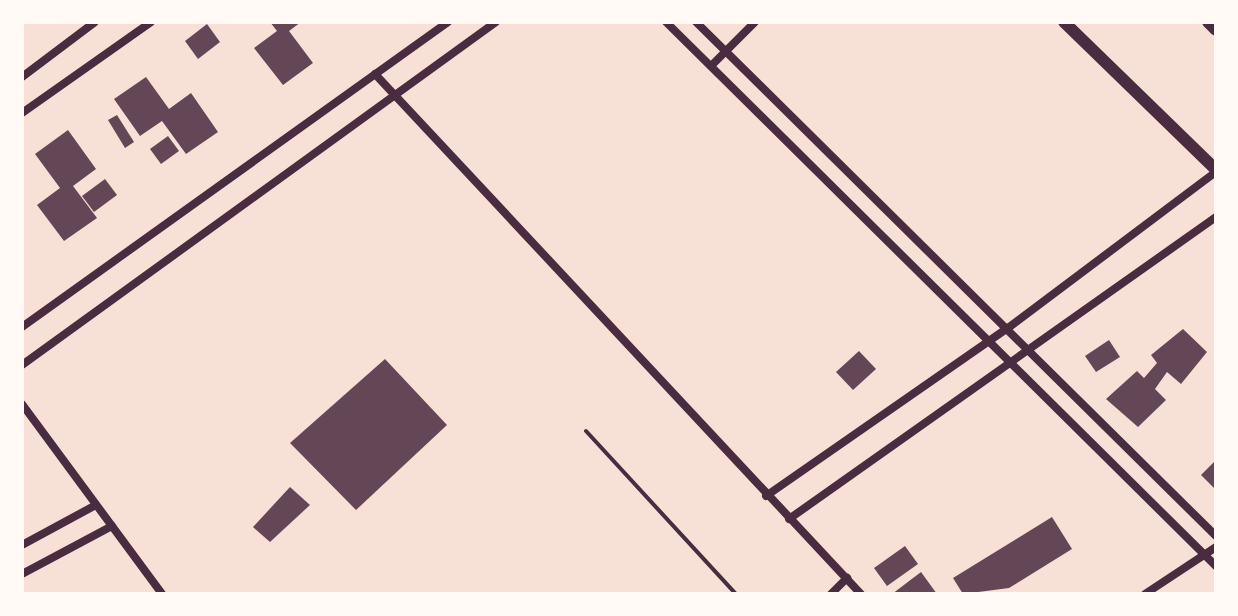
<!DOCTYPE html>
<style>
body{margin:0}
#map{position:relative;width:1238px;height:616px;overflow:hidden;background:#f7e1d7;font-family:Helvetica,sans-serif}
div>[style]{position:absolute}
.building>*{inset:0;background:#644757}
.service>*{height:4px;margin:-2px;padding:0 2px;transform-origin:2px;border-radius:2px;background:#4a2c40}
.minor>*{height:8px;margin:-4px;padding:0 4px;transform-origin:4px;border-radius:4px;background:#4a2c40}
.primary>*{height:12px;margin:-6px;padding:0 6px;transform-origin:6px;border-radius:6px;background:#4a2c40}
span{translate:-50% -50%;white-space:nowrap;text-align:center;line-height:1.15;-webkit-text-stroke:8px #fffaf5;paint-order:stroke}
.frame{position:absolute;inset:0;border:24px solid #fffaf5;pointer-events:none}
</style>
<div id="map">
<div class="building">
<i style="clip-path:polygon(270px 22px,301px 22px,289px 31px,313px 63px,283px 85px,254px 48px,277px 31px)"></i>
<i style="clip-path:polygon(207px 24px,220px 42px,198px 59px,185px 41px)"></i>
<i style="clip-path:polygon(146px 77px,169px 109px,191px 93px,218px 132px,186px 154px,162px 121px,140px 136px,114px 99px)"></i>
<i style="clip-path:polygon(117px 115px,134px 142px,125px 148px,108px 120px)"></i>
<i style="clip-path:polygon(68px 130px,96px 169px,73px 186px,97px 218px,64px 241px,37px 205px,60px 188px,35px 154px)"></i>
<i style="clip-path:polygon(168px 136px,179px 151px,161px 164px,150px 149px)"></i>
<i style="clip-path:polygon(105px 179px,117px 195px,94px 212px,82px 196px)"></i>
<i style="clip-path:polygon(1183px 329px,1207px 352px,1181px 384px,1167px 372px,1155px 389px,1166px 400px,1138px 427px,1106px 399px,1137px 371px,1144px 378px,1157px 363px,1151px 355px)"></i>
<i style="clip-path:polygon(1109px 340px,1120px 357px,1096px 372px,1085px 356px)"></i>
<i style="clip-path:polygon(859px 351px,876px 369px,853px 390px,836px 372px)"></i>
<i style="clip-path:polygon(385px 359px,447px 425px,356px 510px,290px 443px)"></i>
<i style="clip-path:polygon(1216px 460px,1216px 490px,1201px 475px)"></i>
<i style="clip-path:polygon(290px 487px,310px 505px,270px 542px,253px 527px)"></i>
<i style="clip-path:polygon(1052px 517px,1072px 549px,1009px 588px,963px 594px,953px 578px)"></i>
<i style="clip-path:polygon(905px 546px,918px 564px,887px 586px,874px 568px)"></i>
<i style="clip-path:polygon(921px 572px,937px 594px,892px 594px)"></i>
</div>
<div class="service">
<i style="left:586px;top:431px;width:222px;rotate:47.4deg"></i>
</div>
<div class="minor">
<i style="left:666px;top:22px;width:774px;rotate:44.69deg"></i>
<i style="left:696px;top:22px;width:731px;rotate:44.67deg"></i>
<i style="left:711px;top:66px;width:62px;rotate:-45deg"></i>
<i style="left:375px;top:74px;width:712px;rotate:46.94deg"></i>
<i style="left:22px;top:77px;width:91px;rotate:-37deg"></i>
<i style="left:22px;top:113px;width:158px;rotate:-35.2deg"></i>
<i style="left:22px;top:327px;width:524px;rotate:-35.6deg"></i>
<i style="left:22px;top:365px;width:585px;rotate:-35.89deg"></i>
<i style="left:22px;top:404px;width:236px;rotate:53.6deg"></i>
<i style="left:766px;top:496px;width:295px;rotate:-34.8deg"></i>
<i style="left:1008px;top:328px;width:260px;rotate:-36.9deg"></i>
<i style="left:789px;top:519px;width:523px;rotate:-35.27deg"></i>
<i style="left:22px;top:545px;width:84px;rotate:-28.4deg"></i>
<i style="left:22px;top:574px;width:102px;rotate:-28.1deg"></i>
<i style="left:831px;top:594px;width:23px;rotate:-45deg"></i>
<i style="left:1145px;top:594px;width:85px;rotate:-33.5deg"></i>
</div>
<div class="primary">
<i style="left:1064px;top:22px;width:212px;rotate:44.2deg"></i>
<i style="left:1208px;top:22px;width:11px;rotate:45deg"></i>
</div>
<div class="frame"></div>
</div>
